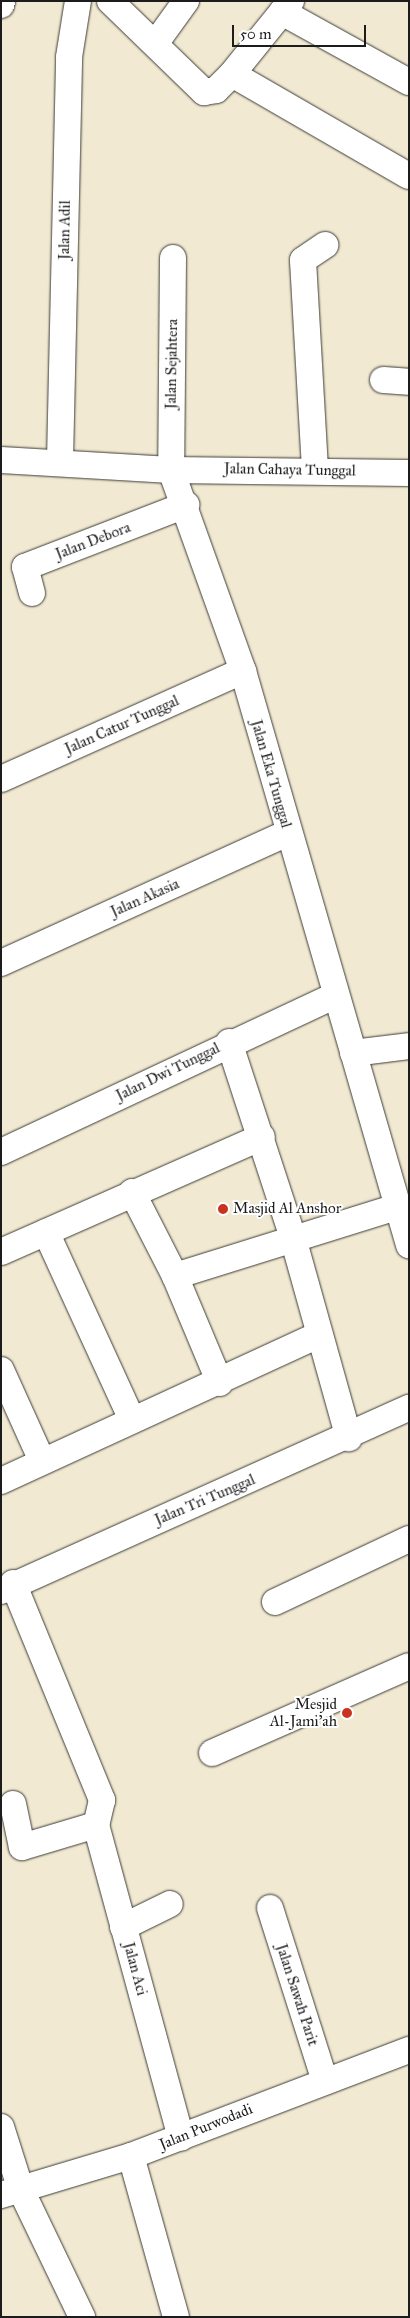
<!DOCTYPE html>
<style>
body{margin:0}
#map{position:relative;width:410px;height:2318px;overflow:hidden;background:#f1e9d1;font-family:"IM FELL Great Primer",serif}
div>[style]{position:absolute}
.roads{filter:drop-shadow(0 0 1px #3c3b37) drop-shadow(0 0 1px #3c3b37)}
.minor>*{height:26px;margin:-13px;padding:0 13px;transform-origin:13px;border-radius:13px;background:#fff}
.dots>*{width:14px;height:14px;translate:-50% -50%;box-sizing:border-box;border:2px solid #fff;border-radius:50%}
span{translate:-50% -50%;white-space:nowrap;text-align:center;line-height:1.15;-webkit-text-stroke:4px #fff;paint-order:stroke}
.street-label{font-size:15px;color:#1c1c1c}
.poi-label{font-size:15px;color:#1c1c1c}
.left{translate:0 -50%;text-align:left}
.right{translate:-100% -50%;text-align:right}
.frame{position:absolute;inset:0;border:2px solid #1c1c1c;pointer-events:none}
.scale{position:absolute;left:232px;top:25px;width:134px;height:22px;box-sizing:border-box;border:2px solid #1c1c1c;border-top:0;padding-left:6px;font-size:15px;line-height:18px;white-space:nowrap;color:#1c1c1c;-webkit-text-stroke:4px #fff;paint-order:stroke}
</style>
<div id="map">
<div class="roads">
<div class="minor">
<i style="left:110px;top:1px;width:131px;rotate:44.1deg"></i>
<i style="left:204px;top:92px;width:12px;rotate:-9deg"></i>
<i style="left:216px;top:90px;width:23px;rotate:-45deg"></i>
<i style="left:232px;top:74px;width:94px;rotate:-51.1deg"></i>
<i style="left:1px;top:5px;width:4px;rotate:-76deg"></i>
<i style="left:282px;top:12px;width:145px;rotate:28.9deg"></i>
<i style="left:155px;top:44px;width:53px;rotate:-54.2deg"></i>
<i style="left:232px;top:74px;width:204px;rotate:30deg"></i>
<i style="left:173px;top:258px;width:212px;rotate:90.5deg"></i>
<i style="left:171px;top:470px;width:214px;rotate:70.3deg"></i>
<i style="left:243px;top:671px;width:598px;rotate:73.87deg"></i>
<i style="left:383px;top:380px;width:26px;rotate:4deg"></i>
<i style="left:1px;top:460px;width:170px;rotate:3.4deg"></i>
<i style="left:171px;top:470px;width:238px;rotate:0.7deg"></i>
<i style="left:60px;top:460px;width:403px;rotate:-88.7deg"></i>
<i style="left:69px;top:57px;width:57px;rotate:-80.9deg"></i>
<i style="left:315px;top:469px;width:209px;rotate:-93.3deg"></i>
<i style="left:303px;top:260px;width:27px;rotate:-34deg"></i>
<i style="left:32px;top:593px;width:27px;rotate:-105deg"></i>
<i style="left:25px;top:567px;width:173px;rotate:-21.1deg"></i>
<i style="left:1px;top:779px;width:265px;rotate:-24.1deg"></i>
<i style="left:1px;top:963px;width:315px;rotate:-24.4deg"></i>
<i style="left:229px;top:1042px;width:206px;rotate:71.9deg"></i>
<i style="left:293px;top:1238px;width:208px;rotate:74.4deg"></i>
<i style="left:353px;top:1053px;width:56px;rotate:-7.1deg"></i>
<i style="left:1px;top:1152px;width:370px;rotate:-25.1deg"></i>
<i style="left:132px;top:1192px;width:94px;rotate:62.9deg"></i>
<i style="left:175px;top:1276px;width:116px;rotate:67.2deg"></i>
<i style="left:46px;top:1232px;width:207px;rotate:65.4deg"></i>
<i style="left:1px;top:1252px;width:285px;rotate:-23.8deg"></i>
<i style="left:175px;top:1276px;width:232px;rotate:-17.3deg"></i>
<i style="left:1px;top:1370px;width:100px;rotate:65.7deg"></i>
<i style="left:1px;top:1481px;width:349px;rotate:-24.7deg"></i>
<i style="left:13px;top:1583px;width:235px;rotate:67.7deg"></i>
<i style="left:102px;top:1800px;width:26px;rotate:103deg"></i>
<i style="left:96px;top:1825px;width:324px;rotate:74.8deg"></i>
<i style="left:1px;top:1591px;width:447px;rotate:-24.2deg"></i>
<i style="left:275px;top:1602px;width:148px;rotate:-25.2deg"></i>
<i style="left:212px;top:1753px;width:215px;rotate:-23.8deg"></i>
<i style="left:13px;top:1804px;width:44px;rotate:78.2deg"></i>
<i style="left:22px;top:1847px;width:77px;rotate:-16.6deg"></i>
<i style="left:270px;top:1908px;width:182px;rotate:72.4deg"></i>
<i style="left:123px;top:1927px;width:52px;rotate:-26.1deg"></i>
<i style="left:1px;top:2127px;width:66px;rotate:72.4deg"></i>
<i style="left:21px;top:2190px;width:141px;rotate:64.3deg"></i>
<i style="left:131px;top:2156px;width:167px;rotate:74.4deg"></i>
<i style="left:1px;top:2195px;width:136px;rotate:-16.7deg"></i>
<i style="left:131px;top:2156px;width:298px;rotate:-20.9deg"></i>
</div>
</div>
<div class="dots">
<i style="left:223px;top:1209px;background:#c8321e"></i>
<i style="left:347px;top:1713px;background:#c8321e"></i>
</div>
<div class="street-label">
<span style="left:65px;top:230px;rotate:-89deg">Jalan Adil</span>
<span style="left:172px;top:364px;rotate:-89deg">Jalan Sejahtera</span>
<span style="left:290px;top:470px;rotate:1deg">Jalan Cahaya Tunggal</span>
<span style="left:93px;top:541px;rotate:-21deg">Jalan Debora</span>
<span style="left:122px;top:725px;rotate:-24deg">Jalan Catur Tunggal</span>
<span style="left:271px;top:774px;rotate:74deg">Jalan Eka Tunggal</span>
<span style="left:145px;top:898px;rotate:-24deg">Jalan Akasia</span>
<span style="left:168px;top:1072px;rotate:-26deg">Jalan Dwi Tunggal</span>
<span style="left:205px;top:1500px;rotate:-23deg">Jalan Tri Tunggal</span>
<span style="left:135px;top:1969px;rotate:75deg">Jalan Aci</span>
<span style="left:297px;top:1995px;rotate:72deg">Jalan Sawah Parit</span>
<span style="left:206px;top:2127px;rotate:-22deg">Jalan Purwodadi</span>
</div>
<div class="poi-label">
<span class="left" style="left:233px;top:1209px">Masjid Al Anshor</span>
<span class="right" style="left:337px;top:1713px">Mesjid<br>Al-Jami'ah</span>
</div>
<div class="frame"></div>
<div class="scale">50 m</div>
</div>
